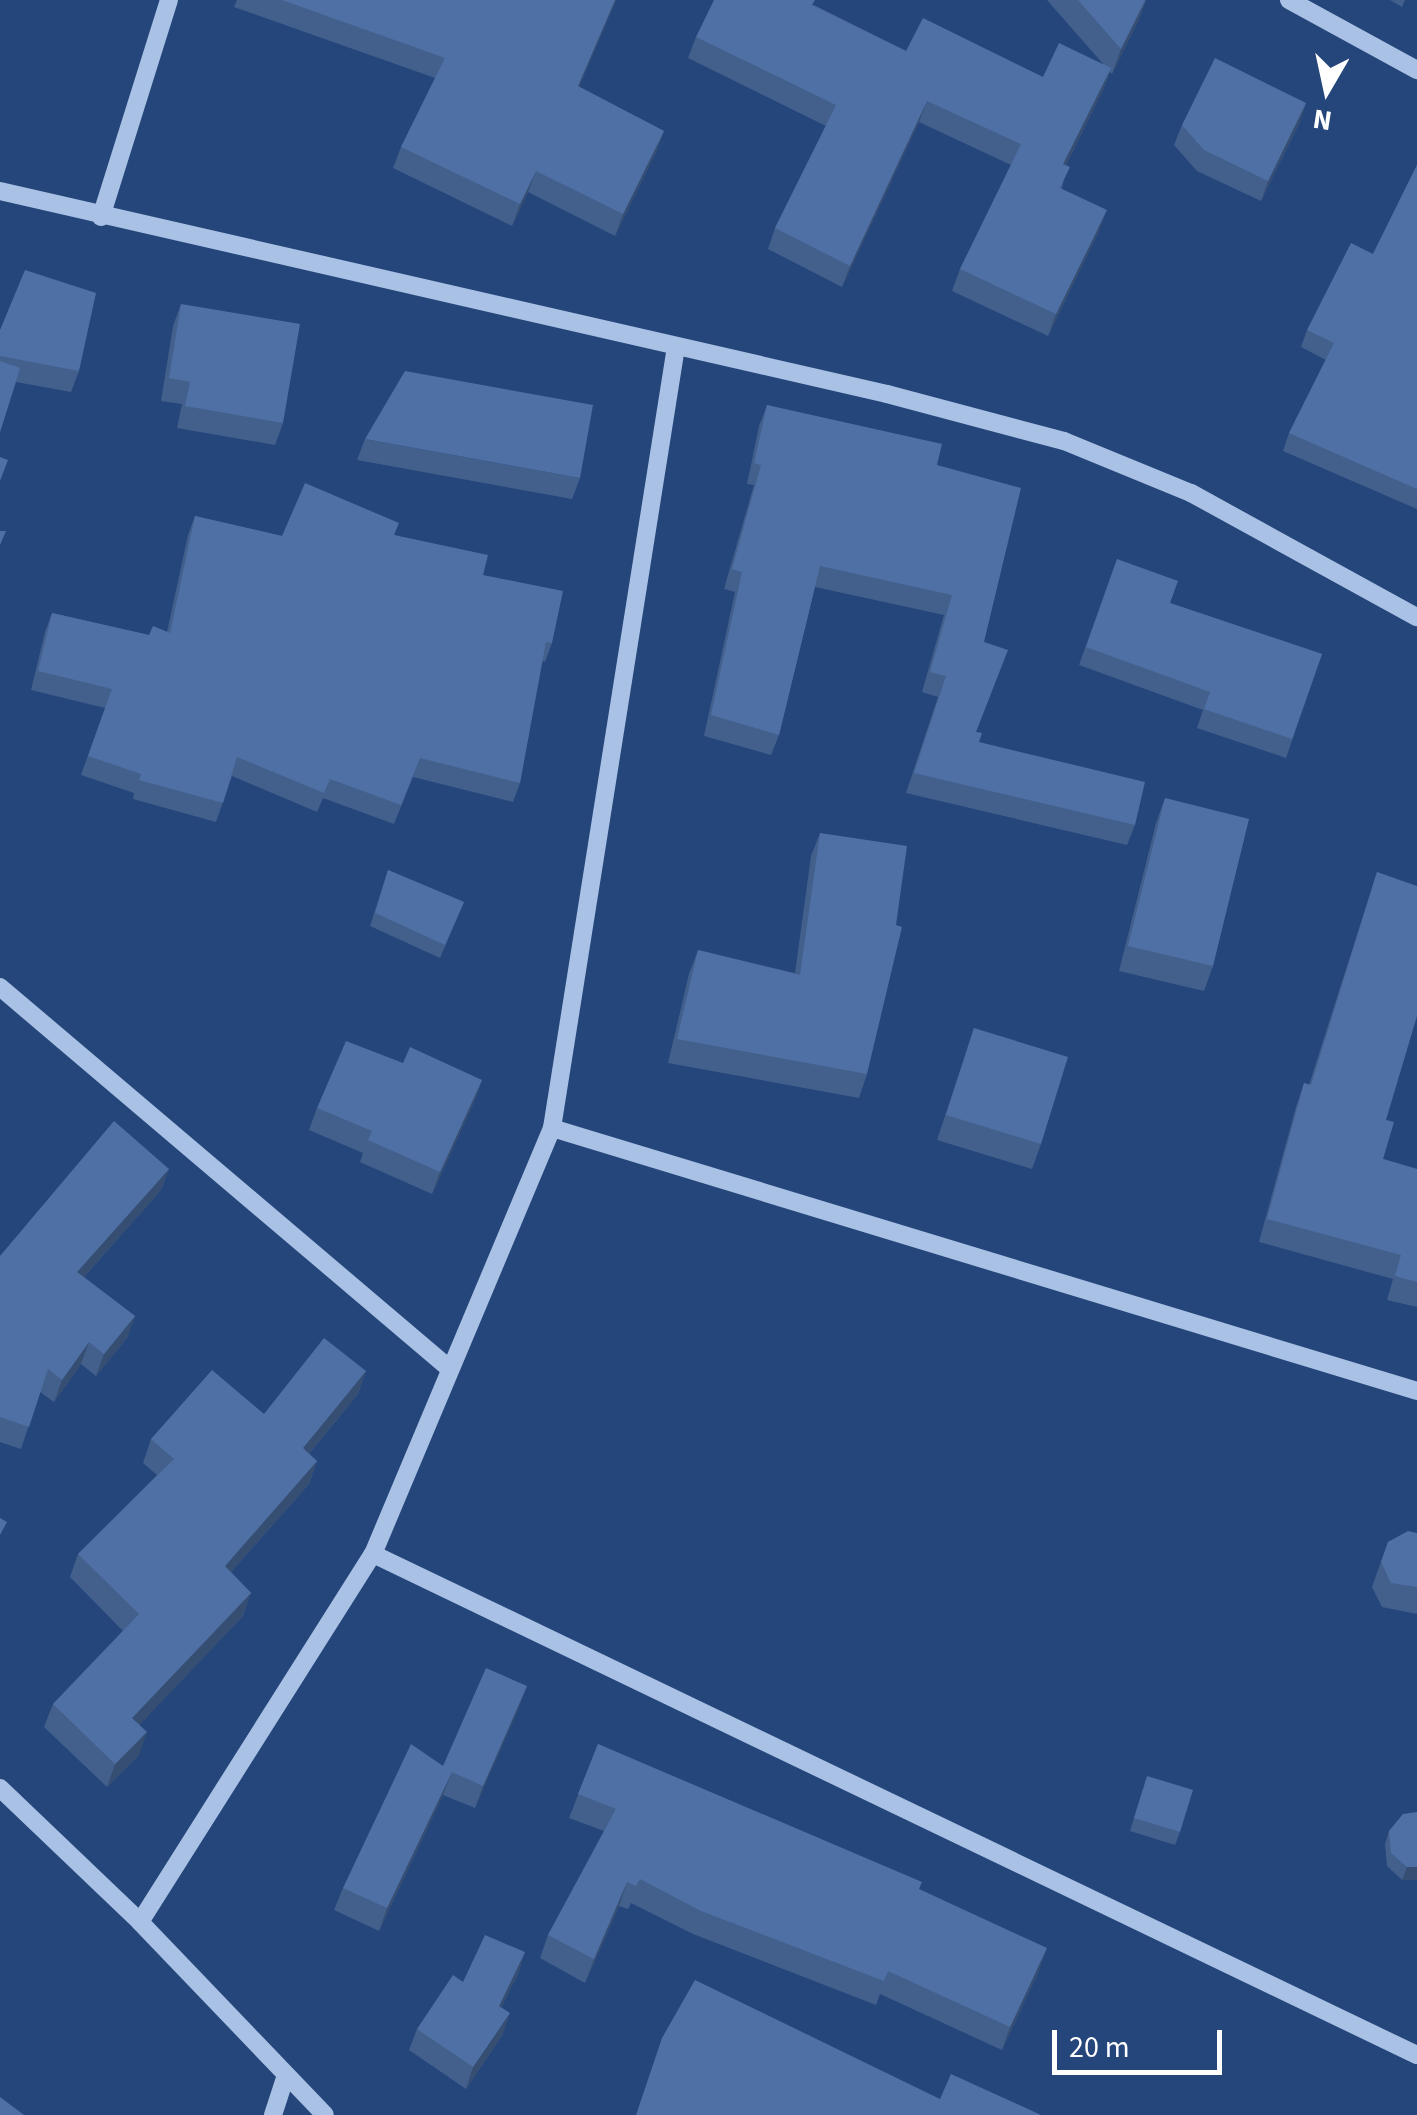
<!DOCTYPE html>
<style>
body{margin:0}
#map{position:relative;width:1417px;height:2115px;overflow:hidden;background:#25467b;font-family:"Source Sans 3",sans-serif}
div>[style]{position:absolute}
.minor>*{height:18px;margin:-9px;padding:0 9px;transform-origin:9px;border-radius:9px;background:#a9c1e4}
.wall>*{inset:0;background:#43608d}
.shaded-wall>*{inset:0;background:#374e73}
.building>*{inset:0;background:#4e70a4}
span{translate:-50% -50%;white-space:nowrap;text-align:center;line-height:1.15;-webkit-text-stroke:8px #25467b;paint-order:stroke}
.north{position:absolute;left:1277px;top:40px;width:100px;height:100px;-webkit-text-stroke:8px #25467b;paint-order:stroke;rotate:189deg;font-size:28px;font-weight:700;line-height:40px;text-align:center;color:#fff}
.north::after{content:'';display:block;margin:auto;width:35px;height:45px;background:#fff;clip-path:polygon(50% 0,100% 100%,50% 72%,0 100%)}
.scale{position:absolute;left:1052px;top:2030px;width:170px;height:45px;box-sizing:border-box;border:5px solid #fff;border-top:0;padding-left:12px;font-size:30px;line-height:35px;white-space:nowrap;color:#fff;-webkit-text-stroke:8px #25467b;paint-order:stroke}
</style>
<div id="map">
<div class="minor">
<i style="left:1289px;top:0;width:146px;rotate:28.7deg"></i>
<i style="left:0;top:191px;width:910px;rotate:12.89deg"></i>
<i style="left:887px;top:394px;width:183px;rotate:14.9deg"></i>
<i style="left:1064px;top:441px;width:137px;rotate:22.3deg"></i>
<i style="left:1191px;top:493px;width:258px;rotate:28.8deg"></i>
<i style="left:101px;top:217px;width:227px;rotate:-72.6deg"></i>
<i style="left:0;top:987px;width:590px;rotate:40.33deg"></i>
<i style="left:552px;top:1128px;width:904px;rotate:16.91deg"></i>
<i style="left:373px;top:1554px;width:1158px;rotate:25.64deg"></i>
<i style="left:0;top:1788px;width:194px;rotate:43.7deg"></i>
<i style="left:140px;top:1922px;width:267px;rotate:46.2deg"></i>
<i style="left:140px;top:1922px;width:436px;rotate:-57.7deg"></i>
<i style="left:373px;top:1554px;width:462px;rotate:-67.2deg"></i>
<i style="left:552px;top:1128px;width:791px;rotate:-80.98deg"></i>
<i style="left:273px;top:2115px;width:39px;rotate:-72deg"></i>
</div>
<div class="wall">
<i style="clip-path:polygon(237px 0,616px 0,579px 87px,664px 131px,656px 152px,615px 236px,528px 192px,512px 226px,393px 168px,401px 147px,435px 78px,234px 7px)"></i>
<i style="clip-path:polygon(1047px 0,1146px 0,1139px 19px,1112px 74px,1110px 72px,1103px 90px,1066px 165px,1062px 189px,1099px 231px,1048px 336px,952px 291px,960px 269px,1011px 165px,919px 122px,842px 287px,768px 249px,775px 228px,826px 126px,688px 58px,696px 37px,814px 5px,906px 51px,1043px 77px,1104px 65px)"></i>
<i style="clip-path:polygon(1390px 0,1405px 0,1402px 7px)"></i>
<i style="clip-path:polygon(1306px 103px,1299px 124px,1261px 201px,1197px 171px,1174px 145px,1182px 125px)"></i>
<i style="clip-path:polygon(1417px 165px,1417px 509px,1283px 451px,1289px 433px,1326px 360px,1301px 347px,1307px 330px,1373px 254px)"></i>
<i style="clip-path:polygon(181px 304px,283px 423px,275px 445px,177px 428px,182px 404px,161px 401px,173px 326px)"></i>
<i style="clip-path:polygon(0 330px,79px 371px,71px 392px,16px 382px,0 432px)"></i>
<i style="clip-path:polygon(767px 405px,937px 465px,984px 642px,976px 732px,979px 742px,1135px 825px,1127px 845px,906px 793px,938px 697px,922px 692px,944px 615px,815px 587px,779px 735px,771px 755px,704px 736px,735px 592px,724px 589px,754px 485px,747px 484px,759px 426px)"></i>
<i style="clip-path:polygon(365px 439px,580px 478px,572px 499px,357px 460px)"></i>
<i style="clip-path:polygon(195px 516px,282px 536px,395px 535px,483px 575px,552px 643px,545px 662px,542px 661px,520px 783px,513px 802px,413px 777px,394px 824px,323px 798px,317px 812px,232px 776px,216px 822px,133px 799px,134px 793px,81px 775px,105px 708px,31px 690px,45px 632px,52px 613px,149px 635px,167px 632px,188px 535px)"></i>
<i style="clip-path:polygon(1117px 559px,1170px 603px,1322px 654px,1286px 758px,1197px 728px,1203px 710px,1079px 665px)"></i>
<i style="clip-path:polygon(1165px 798px,1213px 966px,1204px 991px,1119px 971px,1156px 823px)"></i>
<i style="clip-path:polygon(820px 833px,867px 1074px,859px 1098px,668px 1063px,689px 974px,698px 950px,795px 973px,811px 856px)"></i>
<i style="clip-path:polygon(388px 870px,464px 902px,440px 958px,370px 926px)"></i>
<i style="clip-path:polygon(1377px 872px,1386px 1120px,1383px 1159px,1417px 1169px,1417px 1307px,1387px 1300px,1393px 1279px,1259px 1242px,1296px 1107px,1304px 1083px,1309px 1085px)"></i>
<i style="clip-path:polygon(974px 1028px,1041px 1144px,1032px 1169px,937px 1140px)"></i>
<i style="clip-path:polygon(403px 1063px,482px 1080px,474px 1102px,432px 1194px,360px 1162px,363px 1153px,309px 1130px,317px 1108px)"></i>
<i style="clip-path:polygon(169px 1169px,161px 1190px,84px 1277px,135px 1316px,127px 1338px,96px 1376px,81px 1364px,54px 1402px,40px 1392px,21px 1449px,0 1442px,0 1256px)"></i>
<i style="clip-path:polygon(366px 1371px,358px 1394px,309px 1454px,317px 1461px,309px 1484px,231px 1572px,251px 1593px,243px 1616px,139px 1725px,139px 1755px,107px 1787px,44px 1727px,53px 1704px,123px 1631px,70px 1577px,78px 1554px,157px 1475px,143px 1463px,151px 1439px,264px 1414px)"></i>
<i style="clip-path:polygon(1417px 1533px,1417px 1614px,1382px 1607px,1372px 1587px,1388px 1542px)"></i>
<i style="clip-path:polygon(527px 1686px,475px 1808px,443px 1795px,379px 1931px,334px 1910px,343px 1888px,443px 1766px)"></i>
<i style="clip-path:polygon(598px 1744px,919px 1889px,1039px 1971px,1002px 2050px,880px 1994px,876px 2005px,693px 1934px,631px 1903px,628px 1909px,619px 1906px,585px 1983px,540px 1958px,548px 1935px,604px 1831px,569px 1818px)"></i>
<i style="clip-path:polygon(1143px 1789px,1180px 1832px,1175px 1845px,1130px 1831px)"></i>
<i style="clip-path:polygon(1417px 1812px,1417px 1880px,1402px 1880px,1387px 1866px,1385px 1844px,1389px 1831px)"></i>
<i style="clip-path:polygon(525px 1952px,518px 1974px,501px 2007px,503px 2034px,466px 2089px,409px 2050px,417px 2029px,463px 1982px)"></i>
</div>
<div class="shaded-wall">
<i style="clip-path:polygon(615px 0,616px 0,570px 108px,578px 86px)"></i>
<i style="clip-path:polygon(1146px 0,1139px 19px,1112px 74px,1121px 49px)"></i>
<i style="clip-path:polygon(1111px 68px,1103px 90px,1056px 185px,1063px 164px)"></i>
<i style="clip-path:polygon(927px 101px,919px 122px,842px 287px,850px 266px)"></i>
<i style="clip-path:polygon(1306px 103px,1299px 124px,1261px 201px,1268px 181px)"></i>
<i style="clip-path:polygon(664px 131px,656px 152px,615px 236px,623px 214px)"></i>
<i style="clip-path:polygon(536px 171px,528px 192px,512px 226px,520px 204px)"></i>
<i style="clip-path:polygon(1107px 210px,1099px 231px,1048px 336px,1056px 314px)"></i>
<i style="clip-path:polygon(482px 1080px,474px 1102px,432px 1194px,440px 1172px)"></i>
<i style="clip-path:polygon(169px 1169px,161px 1190px,69px 1294px,77px 1272px)"></i>
<i style="clip-path:polygon(135px 1316px,127px 1338px,96px 1376px,104px 1354px)"></i>
<i style="clip-path:polygon(89px 1342px,81px 1364px,54px 1402px,62px 1380px)"></i>
<i style="clip-path:polygon(366px 1371px,358px 1394px,294px 1472px,303px 1448px)"></i>
<i style="clip-path:polygon(317px 1461px,309px 1484px,216px 1589px,225px 1566px)"></i>
<i style="clip-path:polygon(251px 1593px,243px 1616px,124px 1741px,132px 1718px)"></i>
<i style="clip-path:polygon(527px 1686px,519px 1708px,475px 1808px,483px 1786px)"></i>
<i style="clip-path:polygon(147px 1732px,139px 1755px,107px 1787px,115px 1764px)"></i>
<i style="clip-path:polygon(452px 1772px,443px 1795px,379px 1931px,387px 1908px)"></i>
<i style="clip-path:polygon(1407px 1867px,1417px 1867px,1417px 1880px,1402px 1880px)"></i>
<i style="clip-path:polygon(627px 1882px,619px 1906px,585px 1983px,594px 1959px)"></i>
<i style="clip-path:polygon(1047px 1948px,1039px 1971px,1002px 2050px,1010px 2027px)"></i>
<i style="clip-path:polygon(525px 1952px,518px 1974px,492px 2027px,499px 2006px)"></i>
<i style="clip-path:polygon(510px 2013px,503px 2034px,466px 2089px,473px 2067px)"></i>
</div>
<div class="building">
<i style="clip-path:polygon(282px 0,615px 0,578px 86px,664px 131px,623px 214px,536px 171px,520px 204px,401px 147px,445px 58px)"></i>
<i style="clip-path:polygon(714px 0,815px 0,812px 5px,906px 51px,923px 18px,1043px 77px,1059px 43px,1111px 68px,1063px 164px,1070px 167px,1060px 188px,1107px 210px,1056px 314px,960px 269px,1021px 144px,927px 101px,850px 266px,775px 228px,836px 105px,696px 37px)"></i>
<i style="clip-path:polygon(1078px 0,1145px 0,1121px 49px)"></i>
<i style="clip-path:polygon(1215px 58px,1306px 103px,1268px 181px,1204px 150px,1182px 125px)"></i>
<i style="clip-path:polygon(1417px 165px,1417px 489px,1289px 433px,1334px 343px,1307px 330px,1351px 243px,1373px 254px)"></i>
<i style="clip-path:polygon(25px 270px,96px 293px,79px 371px,0 356px,0 330px)"></i>
<i style="clip-path:polygon(181px 304px,300px 324px,283px 423px,185px 406px,190px 382px,169px 378px)"></i>
<i style="clip-path:polygon(0 361px,20px 368px,0 432px)"></i>
<i style="clip-path:polygon(405px 371px,593px 405px,580px 478px,365px 439px)"></i>
<i style="clip-path:polygon(767px 405px,942px 444px,937px 465px,1021px 488px,984px 642px,1008px 650px,976px 732px,982px 733px,979px 742px,1145px 782px,1135px 825px,914px 773px,946px 676px,930px 672px,952px 595px,820px 566px,779px 735px,711px 715px,742px 572px,732px 569px,761px 465px,754px 463px)"></i>
<i style="clip-path:polygon(0 457px,8px 460px,0 481px)"></i>
<i style="clip-path:polygon(305px 483px,399px 523px,394px 535px,488px 555px,483px 575px,563px 591px,552px 643px,546px 642px,520px 783px,420px 758px,401px 805px,330px 779px,324px 793px,237px 757px,223px 803px,139px 780px,141px 774px,88px 756px,112px 689px,38px 671px,52px 613px,149px 635px,153px 626px,170px 633px,195px 516px,282px 536px)"></i>
<i style="clip-path:polygon(0 531px,6px 531px,0 545px)"></i>
<i style="clip-path:polygon(1117px 559px,1178px 581px,1170px 603px,1322px 654px,1292px 739px,1204px 709px,1210px 692px,1086px 647px)"></i>
<i style="clip-path:polygon(1165px 798px,1249px 819px,1213px 966px,1128px 946px)"></i>
<i style="clip-path:polygon(820px 833px,907px 846px,896px 925px,902px 927px,867px 1074px,677px 1039px,698px 950px,800px 975px)"></i>
<i style="clip-path:polygon(388px 870px,464px 902px,445px 945px,375px 913px)"></i>
<i style="clip-path:polygon(1377px 872px,1417px 886px,1417px 1016px,1386px 1120px,1394px 1122px,1383px 1159px,1417px 1169px,1417px 1282px,1395px 1276px,1401px 1255px,1267px 1219px,1304px 1083px,1311px 1085px)"></i>
<i style="clip-path:polygon(974px 1028px,1068px 1057px,1041px 1144px,946px 1115px)"></i>
<i style="clip-path:polygon(346px 1041px,403px 1063px,410px 1047px,482px 1080px,440px 1172px,368px 1140px,372px 1131px,317px 1108px)"></i>
<i style="clip-path:polygon(114px 1121px,169px 1169px,77px 1272px,135px 1316px,104px 1354px,89px 1342px,62px 1380px,48px 1369px,29px 1427px,0 1417px,0 1256px)"></i>
<i style="clip-path:polygon(324px 1338px,366px 1371px,303px 1448px,317px 1461px,225px 1566px,251px 1593px,132px 1718px,147px 1732px,115px 1764px,53px 1704px,139px 1614px,78px 1554px,174px 1459px,151px 1439px,212px 1370px,264px 1414px)"></i>
<i style="clip-path:polygon(0 1518px,7px 1522px,0 1535px)"></i>
<i style="clip-path:polygon(1408px 1531px,1417px 1533px,1417px 1587px,1391px 1583px,1381px 1562px,1388px 1542px)"></i>
<i style="clip-path:polygon(486px 1668px,527px 1686px,483px 1786px,452px 1772px,387px 1908px,343px 1888px,411px 1744px,443px 1766px)"></i>
<i style="clip-path:polygon(598px 1744px,922px 1882px,919px 1889px,1047px 1948px,1010px 2027px,888px 1971px,884px 1981px,701px 1911px,640px 1879px,636px 1886px,627px 1882px,594px 1959px,548px 1935px,616px 1809px,578px 1794px)"></i>
<i style="clip-path:polygon(1147px 1776px,1193px 1790px,1180px 1832px,1134px 1818px)"></i>
<i style="clip-path:polygon(1417px 1812px,1417px 1867px,1407px 1867px,1391px 1853px,1389px 1831px,1403px 1814px)"></i>
<i style="clip-path:polygon(485px 1935px,525px 1952px,499px 2006px,510px 2013px,473px 2067px,417px 2029px,453px 1975px,463px 1982px)"></i>
<i style="clip-path:polygon(695px 1980px,940px 2099px,951px 2074px,1041px 2115px,636px 2115px,662px 2038px)"></i>
<i style="clip-path:polygon(0 2097px,24px 2115px,0 2115px)"></i>
</div>
<div class="north">N</div>
<div class="scale">20 m</div>
</div>
